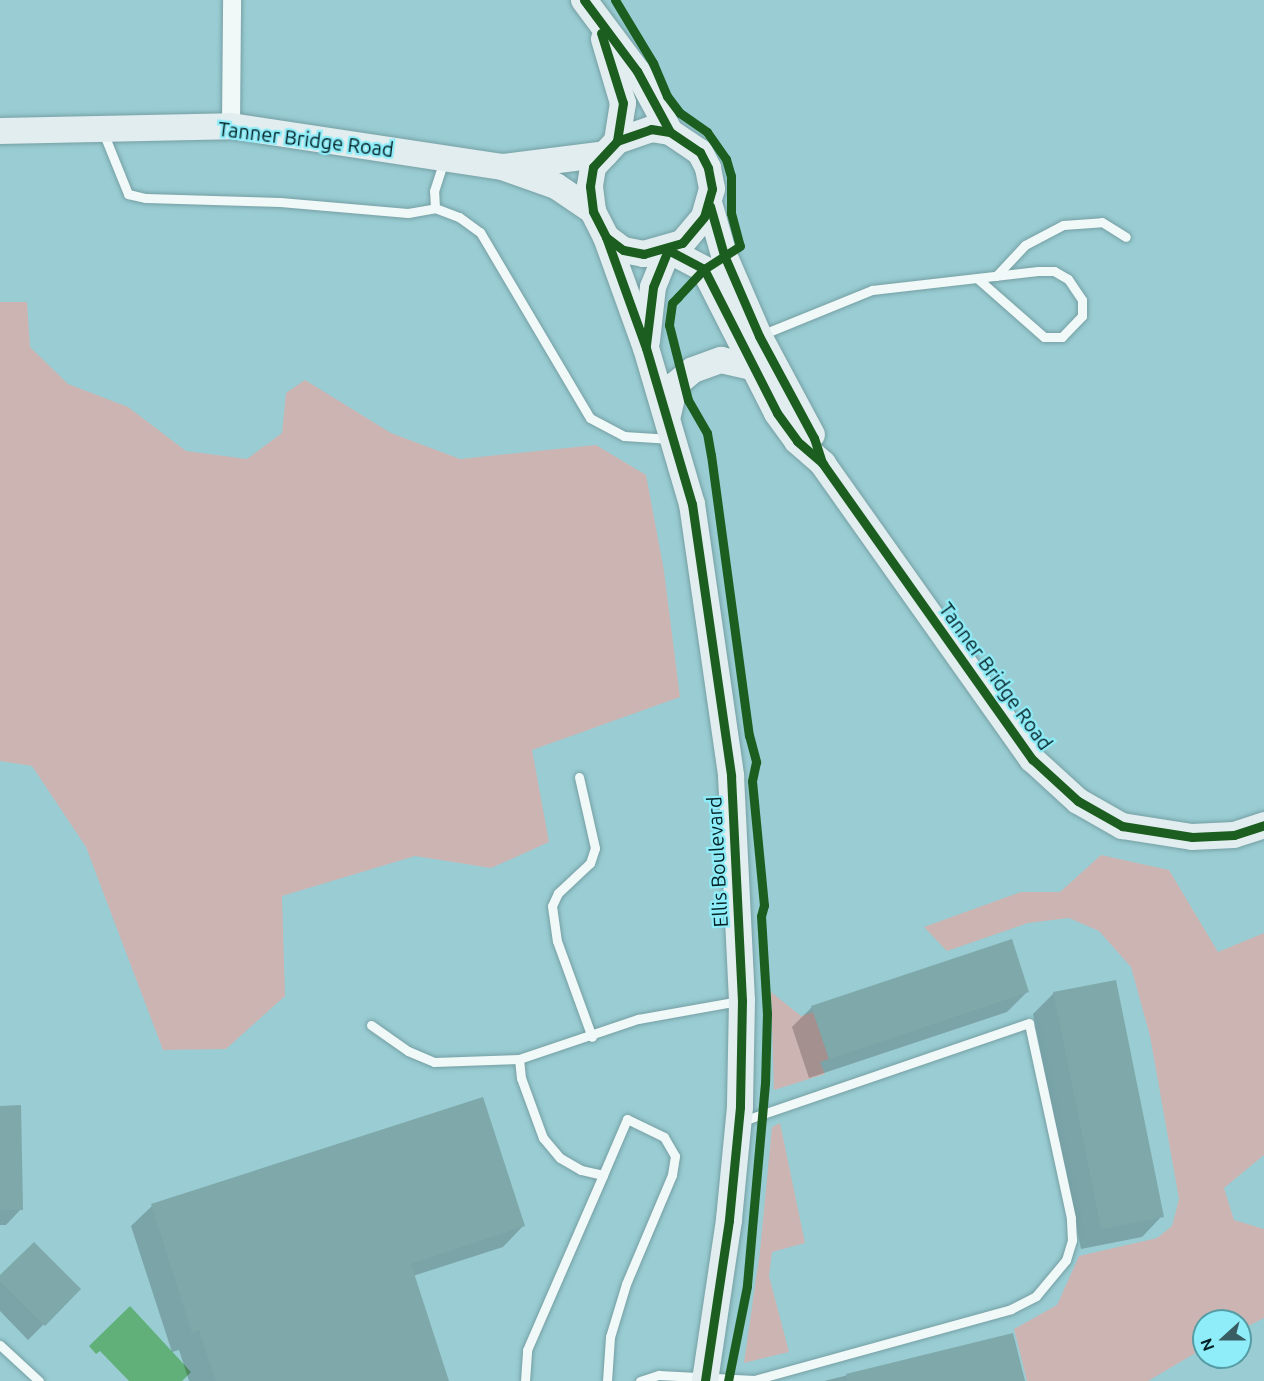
<!DOCTYPE html>
<style>
body{margin:0}
#map{position:relative;width:1264px;height:1381px;overflow:hidden;background:#99cdd3;font-family:Ubuntu,sans-serif}
div>[style]{position:absolute}
.green>*{inset:0;background:#ccb4b3}
.water>*{inset:0;background:#62b079}
.shadow>*{inset:0;background:#0003}
.building>*{inset:0;background:#7ea8a9}
.roads{filter:drop-shadow(0 0 2px #759fa4) drop-shadow(0 0 2px #759fa4)}
.lane>*{height:9px;margin:-4.5px;padding:0 4.5px;transform-origin:4.5px;border-radius:4.5px;background:#f0f8f8}
.street>*{height:18px;margin:-9px;padding:0 9px;transform-origin:9px;border-radius:9px;background:#f0f8f8}
.secondary>*{height:26px;margin:-13px;padding:0 13px;transform-origin:13px;border-radius:13px;background:#e1edee}
.cycleway>*{height:9px;margin:-4.5px;padding:0 4.5px;transform-origin:4.5px;border-radius:4.5px;background:#1b5e20}
span{translate:-50% -50%;white-space:nowrap;text-align:center;line-height:1.15;-webkit-text-stroke:4.5px #8eedf8;paint-order:stroke}
.street-label{font-size:20px;color:#032226}
.north{position:absolute;left:1192px;top:1309px;width:60px;height:60px;box-sizing:border-box;background:#8eedf8;border:2px solid #569ca4;border-radius:50%;rotate:249deg;font-size:16px;font-weight:700;line-height:24px;text-align:center;color:#032226}
.north::after{content:'';display:block;margin:auto;width:21px;height:27px;background:#385e63;clip-path:polygon(50% 0,100% 100%,50% 72%,0 100%)}
</style>
<div id="map">
<div class="green">
<i style="clip-path:polygon(0 302px,27px 302px,30px 347px,68px 384px,128px 407px,186px 451px,247px 459px,282px 433px,286px 393px,305px 380px,391px 433px,460px 459px,596px 445px,646px 475px,664px 571px,680px 697px,532px 750px,549px 842px,491px 868px,415px 856px,282px 896px,285px 996px,226px 1049px,163px 1050px,86px 847px,32px 766px,0 761px)"></i>
<i style="clip-path:polygon(1101px 855px,1169px 870px,1218px 952px,1264px 933px,1264px 1155px,1224px 1188px,1234px 1220px,1264px 1229px,1264px 1318px,1240px 1330px,1240px 1321px,1204px 1321px,1204px 1348px,1148px 1381px,1027px 1381px,1014px 1329px,1057px 1305px,1079px 1256px,1157px 1238px,1172px 1226px,1179px 1199px,1150px 1036px,1131px 967px,1099px 931px,1069px 918px,1028px 923px,947px 951px,924px 927px,1021px 892px,1060px 892px)"></i>
<i style="clip-path:polygon(771px 992px,801px 1016px,814px 1012px,829px 1059px,820px 1062px,825px 1074px,774px 1090px)"></i>
<i style="clip-path:polygon(780px 1123px,805px 1243px,772px 1252px,769px 1276px,789px 1352px,744px 1363px,760px 1251px,772px 1127px)"></i>
</div>
<div class="water">
<i style="clip-path:polygon(130px 1306px,191px 1372px,182px 1381px,129px 1381px,100px 1351px,96px 1354px,89px 1346px)"></i>
</div>
<div class="shadow">
<i style="clip-path:polygon(1027px 992px,1007px 1012px,809px 1078px,792px 1027px,812px 1007px)"></i>
<i style="clip-path:polygon(1054px 993px,1162px 1216px,1142px 1237px,1081px 1249px,1033px 1014px)"></i>
<i style="clip-path:polygon(482px 1099px,523px 1226px,503px 1247px,413px 1276px,447px 1381px,189px 1381px,179px 1350px,172px 1352px,131px 1226px,152px 1206px)"></i>
<i style="clip-path:polygon(0 1107px,21px 1209px,6px 1225px,0 1225px)"></i>
<i style="clip-path:polygon(0 1277px,79px 1289px,28px 1340px,0 1311px)"></i>
<i style="clip-path:polygon(1012px 1335px,1023px 1381px,824px 1381px)"></i>
</div>
<div class="building">
<i style="clip-path:polygon(1012px 939px,1029px 992px,829px 1059px,811px 1006px)"></i>
<i style="clip-path:polygon(1116px 980px,1164px 1217px,1101px 1229px,1053px 992px)"></i>
<i style="clip-path:polygon(483px 1097px,525px 1226px,411px 1264px,449px 1381px,216px 1381px,199px 1330px,192px 1333px,151px 1204px)"></i>
<i style="clip-path:polygon(21px 1105px,23px 1210px,0 1210px,0 1106px)"></i>
<i style="clip-path:polygon(34px 1242px,81px 1289px,45px 1326px,0 1281px,0 1275px)"></i>
<i style="clip-path:polygon(1013px 1333px,1025px 1381px,847px 1381px,846px 1374px)"></i>
</div>
<div class="roads">
<div class="lane">
<i style="left:103px;top:132px;width:67px;rotate:68deg"></i>
<i style="left:128px;top:194px;width:18px;rotate:13deg"></i>
<i style="left:146px;top:198px;width:134px;rotate:1.7deg"></i>
<i style="left:280px;top:202px;width:128px;rotate:4.9deg"></i>
<i style="left:408px;top:213px;width:27px;rotate:-10deg"></i>
<i style="left:435px;top:208px;width:17px;rotate:-93deg"></i>
<i style="left:434px;top:191px;width:32px;rotate:-72deg"></i>
<i style="left:435px;top:208px;width:26px;rotate:21deg"></i>
<i style="left:459px;top:217px;width:26px;rotate:36deg"></i>
<i style="left:480px;top:232px;width:216px;rotate:59.4deg"></i>
<i style="left:590px;top:418px;width:38px;rotate:28deg"></i>
<i style="left:624px;top:436px;width:47px;rotate:3.7deg"></i>
<i style="left:996px;top:276px;width:42px;rotate:-46.9deg"></i>
<i style="left:1025px;top:245px;width:43px;rotate:-27.8deg"></i>
<i style="left:1063px;top:225px;width:39px;rotate:-4deg"></i>
<i style="left:1102px;top:222px;width:28px;rotate:32deg"></i>
<i style="left:761px;top:335px;width:120px;rotate:-22.1deg"></i>
<i style="left:872px;top:290px;width:167px;rotate:-6.5deg"></i>
<i style="left:1038px;top:271px;width:16px"></i>
<i style="left:1054px;top:271px;width:16px;rotate:30deg"></i>
<i style="left:1068px;top:279px;width:25px;rotate:56deg"></i>
<i style="left:1082px;top:300px;width:16px;rotate:90deg"></i>
<i style="left:1082px;top:316px;width:29px;rotate:134deg"></i>
<i style="left:1062px;top:337px;width:18px;rotate:180deg"></i>
<i style="left:1044px;top:337px;width:88px;rotate:-138.7deg"></i>
<i style="left:579px;top:777px;width:73px;rotate:77.3deg"></i>
<i style="left:595px;top:848px;width:16px;rotate:108deg"></i>
<i style="left:590px;top:863px;width:44px;rotate:136.8deg"></i>
<i style="left:558px;top:893px;width:14px;rotate:115deg"></i>
<i style="left:552px;top:906px;width:35px;rotate:82deg"></i>
<i style="left:557px;top:941px;width:102px;rotate:70deg"></i>
<i style="left:371px;top:1025px;width:45px;rotate:35.1deg"></i>
<i style="left:408px;top:1051px;width:28px;rotate:23deg"></i>
<i style="left:434px;top:1062px;width:85px;rotate:-2deg"></i>
<i style="left:603px;top:1175px;width:61px;rotate:-66.8deg"></i>
<i style="left:627px;top:1119px;width:41px;rotate:25.9deg"></i>
<i style="left:664px;top:1137px;width:22px;rotate:60deg"></i>
<i style="left:675px;top:1156px;width:19px;rotate:99deg"></i>
<i style="left:672px;top:1175px;width:118px;rotate:112.9deg"></i>
<i style="left:626px;top:1284px;width:55px;rotate:106.8deg"></i>
<i style="left:610px;top:1337px;width:44px;rotate:93.9deg"></i>
<i style="left:0;top:1345px;width:53px;rotate:42.7deg"></i>
<i style="left:525px;top:1381px;width:31px;rotate:-86deg"></i>
<i style="left:527px;top:1350px;width:191px;rotate:-66.5deg"></i>
<i style="left:603px;top:1175px;width:23px;rotate:-167deg"></i>
<i style="left:581px;top:1170px;width:24px;rotate:-150deg"></i>
<i style="left:560px;top:1158px;width:26px;rotate:-130deg"></i>
<i style="left:543px;top:1138px;width:64px;rotate:-110.1deg"></i>
<i style="left:521px;top:1078px;width:19px;rotate:-96deg"></i>
<i style="left:519px;top:1059px;width:126px;rotate:-18.6deg"></i>
<i style="left:638px;top:1019px;width:103px;rotate:-10.1deg"></i>
<i style="left:640px;top:1381px;width:20px;rotate:-18deg"></i>
<i style="left:659px;top:1375px;width:95px;rotate:3deg"></i>
<i style="left:754px;top:1380px;width:267px;rotate:-15.4deg"></i>
<i style="left:1011px;top:1309px;width:28px;rotate:-27deg"></i>
<i style="left:1036px;top:1296px;width:47px;rotate:-50.2deg"></i>
<i style="left:1066px;top:1260px;width:21px;rotate:-73deg"></i>
<i style="left:1072px;top:1240px;width:22px;rotate:-93deg"></i>
<i style="left:1071px;top:1218px;width:199px;rotate:-102.2deg"></i>
<i style="left:1029px;top:1023px;width:303px;rotate:161.1deg"></i>
</div>
<div class="street">
<i style="left:231px;top:126px;width:126px;rotate:-89.5deg"></i>
</div>
<div class="secondary">
<i style="left:584px;top:0;width:89px;rotate:53.3deg"></i>
<i style="left:637px;top:71px;width:69px;rotate:61.6deg"></i>
<i style="left:604px;top:39px;width:67px;rotate:73.5deg"></i>
<i style="left:623px;top:103px;width:38px;rotate:99deg"></i>
<i style="left:651px;top:129px;width:19px;rotate:9deg"></i>
<i style="left:670px;top:132px;width:36px;rotate:34deg"></i>
<i style="left:700px;top:152px;width:18px;rotate:63deg"></i>
<i style="left:708px;top:168px;width:21px;rotate:79deg"></i>
<i style="left:712px;top:189px;width:29px;rotate:106deg"></i>
<i style="left:704px;top:217px;width:34px;rotate:130deg"></i>
<i style="left:682px;top:243px;width:40px;rotate:164deg"></i>
<i style="left:644px;top:254px;width:21px;rotate:-169deg"></i>
<i style="left:623px;top:250px;width:21px;rotate:-143deg"></i>
<i style="left:606px;top:237px;width:29px;rotate:-117deg"></i>
<i style="left:593px;top:211px;width:25px;rotate:-97deg"></i>
<i style="left:590px;top:186px;width:19px;rotate:-81deg"></i>
<i style="left:593px;top:167px;width:35px;rotate:-47deg"></i>
<i style="left:617px;top:141px;width:36px;rotate:-19deg"></i>
<i style="left:0;top:131px;width:231px;rotate:-1.2deg"></i>
<i style="left:231px;top:126px;width:274px;rotate:8.6deg"></i>
<i style="left:502px;top:167px;width:57px;rotate:19.4deg"></i>
<i style="left:556px;top:186px;width:45px;rotate:34deg"></i>
<i style="left:504px;top:167px;width:102px;rotate:-7.3deg"></i>
<i style="left:710px;top:206px;width:51px;rotate:74.1deg"></i>
<i style="left:724px;top:255px;width:88px;rotate:66.6deg"></i>
<i style="left:759px;top:336px;width:112px;rotate:61.8deg"></i>
<i style="left:606px;top:237px;width:118px;rotate:70.2deg"></i>
<i style="left:646px;top:348px;width:163px;rotate:73.6deg"></i>
<i style="left:692px;top:504px;width:275px;rotate:81.8deg"></i>
<i style="left:731px;top:776px;width:224px;rotate:87.2deg"></i>
<i style="left:742px;top:1000px;width:107px;rotate:91.1deg"></i>
<i style="left:740px;top:1107px;width:114px;rotate:95.6deg"></i>
<i style="left:729px;top:1220px;width:163px;rotate:98.5deg"></i>
<i style="left:668px;top:250px;width:41px;rotate:27.8deg"></i>
<i style="left:704px;top:269px;width:161px;rotate:63.1deg"></i>
<i style="left:777px;top:413px;width:34px;rotate:54deg"></i>
<i style="left:797px;top:441px;width:35px;rotate:41deg"></i>
<i style="left:823px;top:464px;width:362px;rotate:54.7deg"></i>
<i style="left:1032px;top:759px;width:62px;rotate:42.4deg"></i>
<i style="left:1078px;top:801px;width:51px;rotate:29.6deg"></i>
<i style="left:1122px;top:826px;width:71px;rotate:8.9deg"></i>
<i style="left:1192px;top:837px;width:42px;rotate:-2.7deg"></i>
<i style="left:1234px;top:835px;width:32px;rotate:-18deg"></i>
<i style="left:647px;top:341px;width:54px;rotate:-83.7deg"></i>
<i style="left:653px;top:287px;width:40px;rotate:-68deg"></i>
<i style="left:668px;top:415px;width:31px;rotate:-77deg"></i>
<i style="left:675px;top:385px;width:23px;rotate:-40deg"></i>
<i style="left:693px;top:370px;width:30px;rotate:-20deg"></i>
<i style="left:721px;top:360px;width:35px;rotate:13deg"></i>
</div>
</div>
<div class="cycleway">
<i style="left:584px;top:0;width:89px;rotate:53.3deg"></i>
<i style="left:637px;top:71px;width:69px;rotate:61.6deg"></i>
<i style="left:615px;top:0;width:74px;rotate:58.9deg"></i>
<i style="left:653px;top:63px;width:36px;rotate:67deg"></i>
<i style="left:667px;top:96px;width:21px;rotate:53deg"></i>
<i style="left:680px;top:113px;width:33px;rotate:35deg"></i>
<i style="left:707px;top:132px;width:33px;rotate:55deg"></i>
<i style="left:726px;top:159px;width:18px;rotate:74deg"></i>
<i style="left:731px;top:176px;width:37px;rotate:90deg"></i>
<i style="left:731px;top:213px;width:34px;rotate:75deg"></i>
<i style="left:740px;top:246px;width:43px;rotate:147.4deg"></i>
<i style="left:704px;top:269px;width:38px;rotate:133deg"></i>
<i style="left:678px;top:297px;width:8px;rotate:135deg"></i>
<i style="left:672px;top:303px;width:22px;rotate:98deg"></i>
<i style="left:669px;top:325px;width:77px;rotate:75.8deg"></i>
<i style="left:688px;top:400px;width:38px;rotate:60deg"></i>
<i style="left:707px;top:433px;width:22px;rotate:80deg"></i>
<i style="left:711px;top:455px;width:283px;rotate:82.3deg"></i>
<i style="left:749px;top:735px;width:28px;rotate:75deg"></i>
<i style="left:756px;top:762px;width:19px;rotate:102deg"></i>
<i style="left:752px;top:781px;width:125px;rotate:84.5deg"></i>
<i style="left:764px;top:905px;width:11px;rotate:105deg"></i>
<i style="left:761px;top:916px;width:97px;rotate:86.5deg"></i>
<i style="left:767px;top:1013px;width:70px;rotate:91.6deg"></i>
<i style="left:765px;top:1083px;width:204px;rotate:95.1deg"></i>
<i style="left:747px;top:1286px;width:97px;rotate:101.3deg"></i>
<i style="left:601px;top:33px;width:73px;rotate:72.6deg"></i>
<i style="left:623px;top:103px;width:38px;rotate:99deg"></i>
<i style="left:651px;top:129px;width:19px;rotate:9deg"></i>
<i style="left:670px;top:132px;width:36px;rotate:34deg"></i>
<i style="left:700px;top:152px;width:18px;rotate:63deg"></i>
<i style="left:708px;top:168px;width:21px;rotate:79deg"></i>
<i style="left:712px;top:189px;width:29px;rotate:106deg"></i>
<i style="left:704px;top:217px;width:34px;rotate:130deg"></i>
<i style="left:682px;top:243px;width:40px;rotate:164deg"></i>
<i style="left:644px;top:254px;width:21px;rotate:-169deg"></i>
<i style="left:623px;top:250px;width:21px;rotate:-143deg"></i>
<i style="left:606px;top:237px;width:29px;rotate:-117deg"></i>
<i style="left:593px;top:211px;width:25px;rotate:-97deg"></i>
<i style="left:590px;top:186px;width:19px;rotate:-81deg"></i>
<i style="left:593px;top:167px;width:35px;rotate:-47deg"></i>
<i style="left:617px;top:141px;width:36px;rotate:-19deg"></i>
<i style="left:710px;top:206px;width:51px;rotate:74.1deg"></i>
<i style="left:724px;top:255px;width:88px;rotate:66.6deg"></i>
<i style="left:759px;top:336px;width:116px;rotate:61.7deg"></i>
<i style="left:814px;top:438px;width:26px;rotate:72deg"></i>
<i style="left:606px;top:237px;width:118px;rotate:70.2deg"></i>
<i style="left:646px;top:348px;width:163px;rotate:73.6deg"></i>
<i style="left:692px;top:504px;width:275px;rotate:81.8deg"></i>
<i style="left:731px;top:776px;width:224px;rotate:87.2deg"></i>
<i style="left:742px;top:1000px;width:107px;rotate:91.1deg"></i>
<i style="left:740px;top:1107px;width:114px;rotate:95.6deg"></i>
<i style="left:729px;top:1220px;width:163px;rotate:98.5deg"></i>
<i style="left:668px;top:250px;width:41px;rotate:27.8deg"></i>
<i style="left:704px;top:269px;width:161px;rotate:63.1deg"></i>
<i style="left:777px;top:413px;width:34px;rotate:54deg"></i>
<i style="left:797px;top:441px;width:35px;rotate:41deg"></i>
<i style="left:823px;top:464px;width:362px;rotate:54.7deg"></i>
<i style="left:1032px;top:759px;width:62px;rotate:42.4deg"></i>
<i style="left:1078px;top:801px;width:51px;rotate:29.6deg"></i>
<i style="left:1122px;top:826px;width:71px;rotate:8.9deg"></i>
<i style="left:1192px;top:837px;width:42px;rotate:-2.7deg"></i>
<i style="left:1234px;top:835px;width:32px;rotate:-18deg"></i>
<i style="left:646px;top:345px;width:58px;rotate:-83.1deg"></i>
<i style="left:653px;top:287px;width:40px;rotate:-68deg"></i>
</div>
<div class="street-label">
<span style="left:306px;top:139px;rotate:7deg">Tanner Bridge Road</span>
<span style="left:996px;top:676px;rotate:54deg">Tanner Bridge Road</span>
<span style="left:717px;top:862px;rotate:-93deg">Ellis Boulevard</span>
</div>
<div class="north">N</div>
</div>
